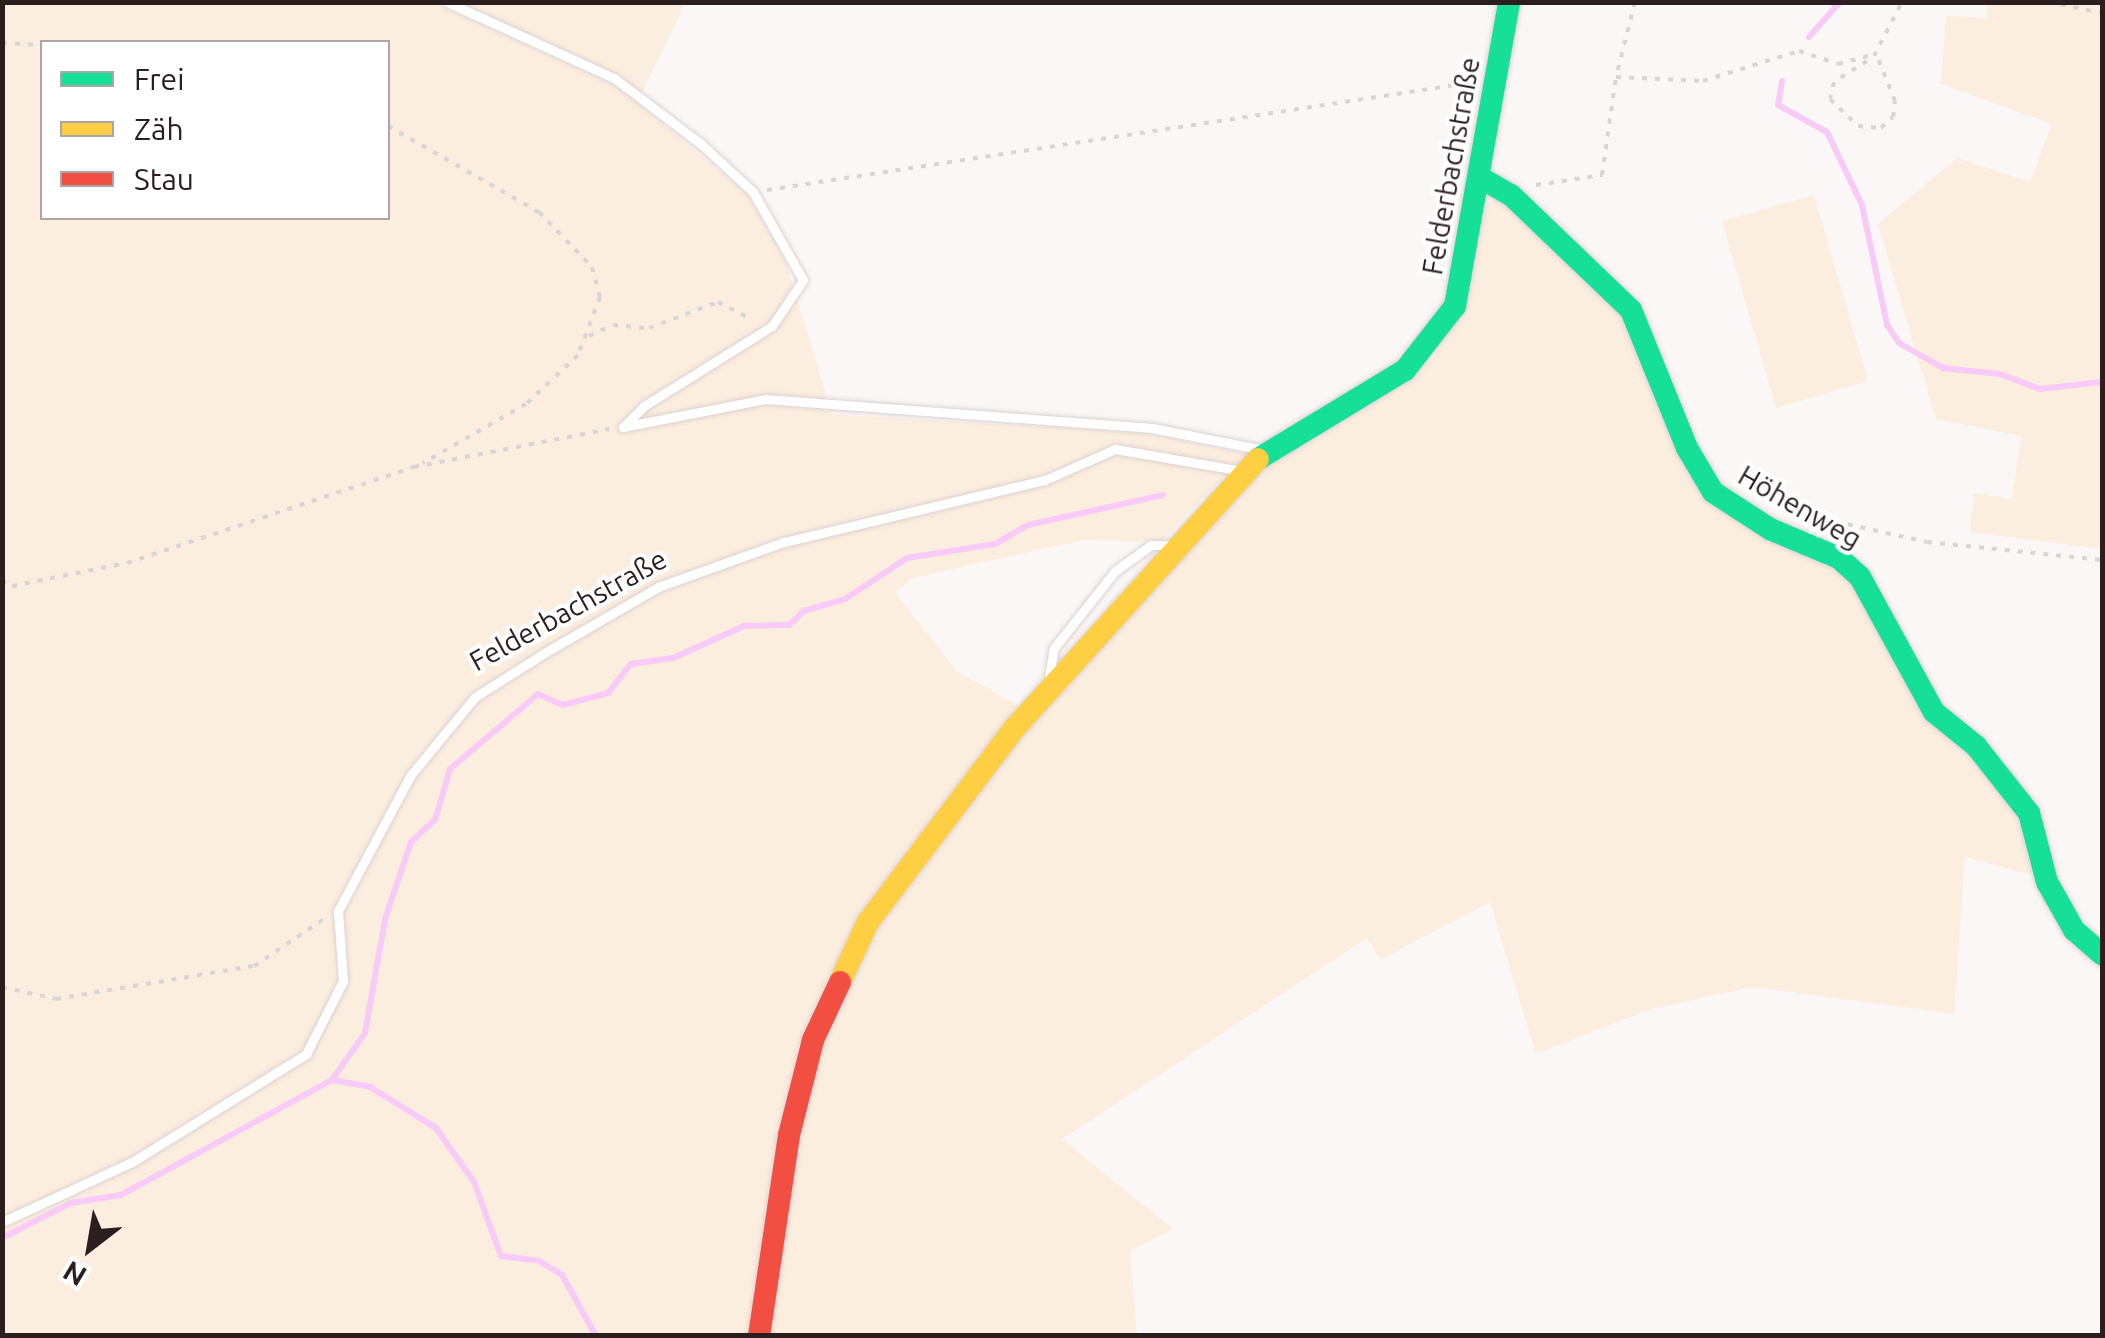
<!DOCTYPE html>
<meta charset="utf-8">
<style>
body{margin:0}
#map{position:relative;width:2105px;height:1338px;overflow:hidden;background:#fbf7f7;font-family:Ubuntu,sans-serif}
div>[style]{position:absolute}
.green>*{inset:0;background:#fceede}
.stream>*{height:6px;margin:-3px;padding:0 3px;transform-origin:3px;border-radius:3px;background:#f8caf7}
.path>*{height:4px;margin-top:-2px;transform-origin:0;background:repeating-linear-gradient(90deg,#d7d5d5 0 5px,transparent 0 13px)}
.roads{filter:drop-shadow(0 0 2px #dcd2d2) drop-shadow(0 0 2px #dcd2d2)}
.lane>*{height:9px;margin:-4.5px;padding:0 4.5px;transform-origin:4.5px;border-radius:4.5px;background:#fefefe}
.fast>*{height:22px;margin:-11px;padding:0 11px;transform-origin:11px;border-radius:11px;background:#16e098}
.slow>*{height:22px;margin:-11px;padding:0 11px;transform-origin:11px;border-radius:11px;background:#ffcf43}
.jam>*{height:22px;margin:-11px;padding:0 11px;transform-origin:11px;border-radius:11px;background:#f24e42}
span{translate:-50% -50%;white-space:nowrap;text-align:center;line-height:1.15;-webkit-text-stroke:8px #fff;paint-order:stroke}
.street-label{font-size:28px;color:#2c1e1e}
.frame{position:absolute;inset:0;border:5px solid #2c1e1e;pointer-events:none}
.legend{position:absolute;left:40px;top:40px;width:350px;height:180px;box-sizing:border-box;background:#fff;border:2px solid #aba5a5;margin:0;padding:12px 18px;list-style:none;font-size:30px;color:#2c1e1e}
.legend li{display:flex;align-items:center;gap:20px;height:50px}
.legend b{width:50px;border:2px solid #aba5a5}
.north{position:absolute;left:40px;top:1198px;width:100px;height:100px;-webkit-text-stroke:8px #fff;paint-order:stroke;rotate:211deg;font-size:28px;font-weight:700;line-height:40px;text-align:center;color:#2c1e1e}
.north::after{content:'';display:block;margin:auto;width:35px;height:45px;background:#2c1e1e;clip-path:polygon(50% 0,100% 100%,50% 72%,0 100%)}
</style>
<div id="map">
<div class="green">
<i style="clip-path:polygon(evenodd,3px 3px,434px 3px,620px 88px,748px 195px,784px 257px,832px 414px,1148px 433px,1245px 454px,1161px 542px,1083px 540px,912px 578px,895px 593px,958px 672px,1023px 708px,827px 978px,749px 1335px,3px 1336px,3px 3px,42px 42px,388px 42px,388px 218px,42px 218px,42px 42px)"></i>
<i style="clip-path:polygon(459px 3px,685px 3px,642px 93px,585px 59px)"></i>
<i style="clip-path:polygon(1987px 3px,2102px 3px,2102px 549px,1970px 532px,1974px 493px,2012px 499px,2021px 436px,1936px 419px,1878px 224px,1957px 158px,2030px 182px,2052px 124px,1941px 84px,1946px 16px,1988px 18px)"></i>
<i style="clip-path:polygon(1814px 195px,1868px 381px,1776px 408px,1722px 221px)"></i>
<i style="clip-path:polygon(1499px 199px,1624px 316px,1682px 456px,1837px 564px,2003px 781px,2037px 876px,1965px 857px,1954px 1014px,1753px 987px,1651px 1009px,1536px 1054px,1490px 902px,1380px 960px,1367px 938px,1062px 1139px,1173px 1229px,1130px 1251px,1137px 1335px,766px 1336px,815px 1069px,873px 932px,1012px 745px,1266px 463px,1434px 358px,1486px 204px)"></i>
</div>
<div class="stream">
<i style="left:1809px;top:37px;width:47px;rotate:-48.5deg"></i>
<i style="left:1782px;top:81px;width:24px;rotate:99deg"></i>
<i style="left:1778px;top:105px;width:56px;rotate:28.9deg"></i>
<i style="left:1827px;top:132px;width:81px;rotate:64.4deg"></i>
<i style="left:1862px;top:205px;width:123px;rotate:78.2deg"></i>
<i style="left:1887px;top:325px;width:22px;rotate:56deg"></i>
<i style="left:1899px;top:343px;width:51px;rotate:29.6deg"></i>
<i style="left:1943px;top:368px;width:57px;rotate:6deg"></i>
<i style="left:2000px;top:374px;width:43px;rotate:20.6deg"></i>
<i style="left:2040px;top:389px;width:62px;rotate:-6.4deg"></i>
<i style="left:332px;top:1080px;width:39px;rotate:10deg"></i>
<i style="left:370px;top:1087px;width:78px;rotate:31.8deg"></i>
<i style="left:436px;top:1128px;width:66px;rotate:54.9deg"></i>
<i style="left:474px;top:1182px;width:79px;rotate:70deg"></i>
<i style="left:501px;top:1256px;width:38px;rotate:7deg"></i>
<i style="left:539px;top:1261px;width:27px;rotate:31deg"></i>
<i style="left:562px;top:1275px;width:70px;rotate:60.9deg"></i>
<i style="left:2px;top:1238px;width:77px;rotate:-26.9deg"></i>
<i style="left:71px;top:1203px;width:51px;rotate:-9.1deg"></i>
<i style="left:121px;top:1195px;width:240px;rotate:-28.6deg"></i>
<i style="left:332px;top:1080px;width:57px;rotate:-54.9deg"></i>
<i style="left:365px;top:1033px;width:116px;rotate:-80deg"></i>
<i style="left:385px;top:919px;width:81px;rotate:-71.3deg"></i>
<i style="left:411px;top:842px;width:33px;rotate:-43deg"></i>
<i style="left:435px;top:820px;width:53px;rotate:-73.6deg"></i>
<i style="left:450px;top:769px;width:116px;rotate:-40.4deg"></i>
<i style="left:538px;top:694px;width:27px;rotate:24deg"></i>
<i style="left:563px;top:705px;width:47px;rotate:-14.9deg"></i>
<i style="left:608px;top:693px;width:37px;rotate:-52deg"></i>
<i style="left:631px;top:664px;width:42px;rotate:-8.1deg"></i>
<i style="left:673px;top:658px;width:78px;rotate:-24.3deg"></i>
<i style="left:744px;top:626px;width:45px;rotate:-1.3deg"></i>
<i style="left:789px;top:625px;width:21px;rotate:-43deg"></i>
<i style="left:804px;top:611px;width:43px;rotate:-16.3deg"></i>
<i style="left:845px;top:599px;width:74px;rotate:-33.5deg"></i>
<i style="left:907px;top:558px;width:89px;rotate:-9deg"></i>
<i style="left:995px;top:544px;width:38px;rotate:-30deg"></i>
<i style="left:1028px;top:525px;width:138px;rotate:-12.5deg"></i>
</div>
<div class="path">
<i style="left:1635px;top:2px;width:77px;rotate:104.2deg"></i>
<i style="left:1616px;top:77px;width:87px;rotate:2.6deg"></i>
<i style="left:1703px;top:81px;width:101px;rotate:-17.4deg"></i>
<i style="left:1799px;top:51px;width:41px;rotate:18.4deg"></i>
<i style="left:1838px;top:64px;width:39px;rotate:-15deg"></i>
<i style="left:2048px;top:2px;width:55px;rotate:11.5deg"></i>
<i style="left:2px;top:43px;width:40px;rotate:2.9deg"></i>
<i style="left:1874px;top:56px;width:61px;rotate:-62.6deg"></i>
<i style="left:1867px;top:61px;width:39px;rotate:148deg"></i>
<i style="left:1834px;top:82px;width:17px;rotate:103deg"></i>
<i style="left:1830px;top:99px;width:39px;rotate:44deg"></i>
<i style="left:1858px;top:126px;width:23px;rotate:5deg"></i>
<i style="left:1881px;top:128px;width:16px;rotate:-43deg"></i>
<i style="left:1893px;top:117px;width:16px;rotate:-83deg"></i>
<i style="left:1895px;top:101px;width:48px;rotate:-111.8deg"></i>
<i style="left:388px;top:126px;width:174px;rotate:29.7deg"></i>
<i style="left:539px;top:212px;width:76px;rotate:46.1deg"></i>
<i style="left:592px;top:267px;width:31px;rotate:75deg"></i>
<i style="left:600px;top:297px;width:62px;rotate:110.8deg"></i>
<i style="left:578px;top:355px;width:71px;rotate:136.7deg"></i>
<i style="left:526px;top:404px;width:119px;rotate:150.2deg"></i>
<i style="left:1536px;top:185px;width:67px;rotate:-8.6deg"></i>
<i style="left:1602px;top:175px;width:99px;rotate:-81.9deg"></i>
<i style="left:767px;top:190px;width:716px;rotate:-8.67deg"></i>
<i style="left:589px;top:336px;width:26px;rotate:-25deg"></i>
<i style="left:613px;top:325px;width:36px;rotate:5deg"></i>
<i style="left:649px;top:328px;width:74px;rotate:-20.6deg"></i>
<i style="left:718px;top:302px;width:39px;rotate:27deg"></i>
<i style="left:1797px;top:513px;width:133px;rotate:12.6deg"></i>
<i style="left:1927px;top:542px;width:176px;rotate:5.9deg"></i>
<i style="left:2px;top:580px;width:12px;rotate:31deg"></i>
<i style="left:12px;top:586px;width:117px;rotate:-11.3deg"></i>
<i style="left:127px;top:563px;width:303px;rotate:-18.5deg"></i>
<i style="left:414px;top:467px;width:199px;rotate:-11deg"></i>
<i style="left:2px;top:987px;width:55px;rotate:12.5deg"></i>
<i style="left:56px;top:999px;width:201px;rotate:-9.5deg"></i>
<i style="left:254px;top:966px;width:84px;rotate:-33.9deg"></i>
</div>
<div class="roads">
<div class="lane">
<i style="left:447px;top:2px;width:183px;rotate:24.5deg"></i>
<i style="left:614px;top:78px;width:109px;rotate:37.2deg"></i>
<i style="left:701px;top:144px;width:71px;rotate:42.7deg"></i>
<i style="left:753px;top:192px;width:101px;rotate:60.4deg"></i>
<i style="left:803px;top:280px;width:55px;rotate:124deg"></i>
<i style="left:772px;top:326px;width:151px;rotate:148deg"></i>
<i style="left:644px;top:406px;width:30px;rotate:135deg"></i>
<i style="left:623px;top:427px;width:146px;rotate:-11.1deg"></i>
<i style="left:766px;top:399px;width:387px;rotate:4.3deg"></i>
<i style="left:1152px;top:428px;width:109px;rotate:11.1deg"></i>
<i style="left:1049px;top:678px;width:30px;rotate:-81deg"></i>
<i style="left:1054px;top:648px;width:98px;rotate:-51.6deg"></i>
<i style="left:1115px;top:571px;width:44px;rotate:-35.8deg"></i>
<i style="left:1151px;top:545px;width:20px"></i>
<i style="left:2px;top:1222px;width:143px;rotate:-24.8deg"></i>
<i style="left:132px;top:1162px;width:205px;rotate:-31.8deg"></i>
<i style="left:306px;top:1054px;width:82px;rotate:-63.1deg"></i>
<i style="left:343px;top:981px;width:70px;rotate:-94.1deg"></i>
<i style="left:338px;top:911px;width:153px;rotate:-61.9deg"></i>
<i style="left:410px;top:776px;width:102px;rotate:-50.6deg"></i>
<i style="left:475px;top:697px;width:84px;rotate:-32.4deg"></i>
<i style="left:546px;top:652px;width:129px;rotate:-30.1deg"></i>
<i style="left:658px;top:587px;width:134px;rotate:-19.7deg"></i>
<i style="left:784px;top:542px;width:268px;rotate:-13.4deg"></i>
<i style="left:1045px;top:480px;width:77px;rotate:-23.9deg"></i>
<i style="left:1115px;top:449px;width:123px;rotate:9.8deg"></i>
</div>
<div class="fast">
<i style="left:1481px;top:178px;width:34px;rotate:30deg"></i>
<i style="left:1511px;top:195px;width:166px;rotate:43.8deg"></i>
<i style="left:1631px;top:310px;width:149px;rotate:67.9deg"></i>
<i style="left:1687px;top:448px;width:51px;rotate:59.4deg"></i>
<i style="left:1713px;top:492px;width:68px;rotate:33deg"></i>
<i style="left:1770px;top:529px;width:75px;rotate:22.8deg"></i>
<i style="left:1839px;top:558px;width:28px;rotate:42deg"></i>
<i style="left:1860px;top:577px;width:154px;rotate:61.3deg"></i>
<i style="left:1934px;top:712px;width:54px;rotate:39deg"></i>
<i style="left:1976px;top:746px;width:85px;rotate:51.7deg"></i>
<i style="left:2029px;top:813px;width:71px;rotate:75.4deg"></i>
<i style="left:2047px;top:882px;width:55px;rotate:60.6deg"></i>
<i style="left:2074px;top:930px;width:37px;rotate:41deg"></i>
<i style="left:1258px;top:459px;width:172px;rotate:-31.2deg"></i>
<i style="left:1405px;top:370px;width:81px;rotate:-52deg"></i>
<i style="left:1455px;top:306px;width:309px;rotate:-79.9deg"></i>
</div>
<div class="slow">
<i style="left:840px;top:982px;width:66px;rotate:-65deg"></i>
<i style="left:868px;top:922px;width:241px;rotate:-52.9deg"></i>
<i style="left:1013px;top:730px;width:365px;rotate:-47.9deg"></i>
</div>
<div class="jam">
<i style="left:759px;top:1336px;width:203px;rotate:-81.5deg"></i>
<i style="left:789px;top:1135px;width:98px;rotate:-75.8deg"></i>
<i style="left:813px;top:1040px;width:64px;rotate:-65deg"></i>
</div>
</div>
<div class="street-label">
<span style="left:1451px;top:166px;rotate:-80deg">Felderbachstraße</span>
<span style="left:1800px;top:507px;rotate:30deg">Höhenweg</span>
<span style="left:568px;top:610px;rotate:-29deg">Felderbachstraße</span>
</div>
<div class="frame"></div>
<ul class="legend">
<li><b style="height:12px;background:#16e098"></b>Frei</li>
<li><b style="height:12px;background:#ffcf43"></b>Zäh</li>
<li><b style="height:12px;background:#f24e42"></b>Stau</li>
</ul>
<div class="north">N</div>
</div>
